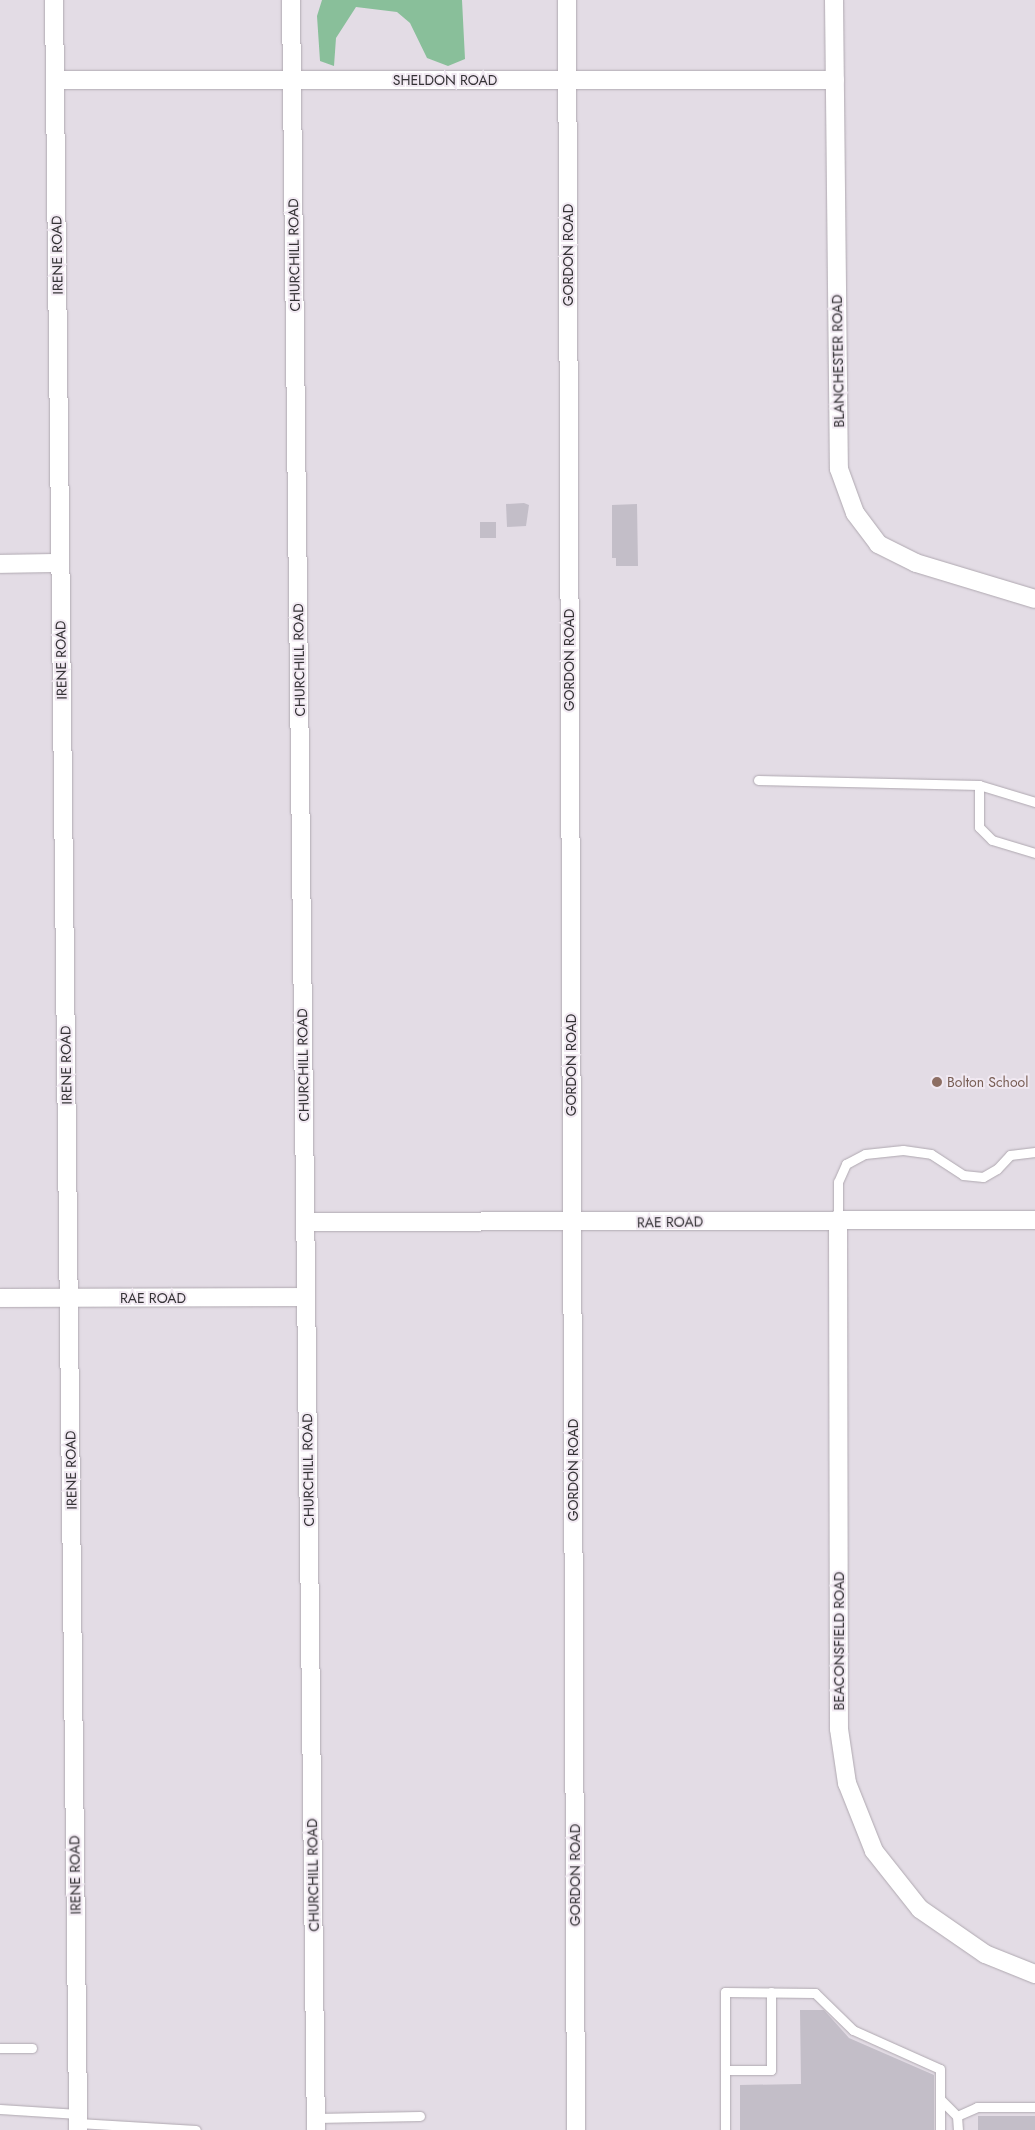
<!DOCTYPE html>
<style>
body{margin:0}
#map{position:relative;width:1035px;height:2130px;overflow:hidden;background:#e3dce5;font-family:Jost,sans-serif}
div>[style]{position:absolute}
.forest>*{inset:0;background:#89bf9a}
.building>*{inset:0;background:#c3bec8}
.roads{filter:drop-shadow(0 0 1px #afa8b0) drop-shadow(0 0 1px #afa8b0)}
.service>*{height:9px;margin:-4.5px;padding:0 4.5px;transform-origin:4.5px;border-radius:4.5px;background:#fff}
.minor>*{height:18px;margin:-9px;padding:0 9px;transform-origin:9px;border-radius:9px;background:#fff}
.dots>*{width:14px;height:14px;translate:-50% -50%;box-sizing:border-box;border:2px solid #f1e9f2;border-radius:50%}
span{translate:-50% -50%;white-space:nowrap;text-align:center;line-height:1.15;-webkit-text-stroke:4px #f1e9f2;paint-order:stroke}
.street-label{font-size:14px;color:#343235}
.education-label{font-size:14px;color:#785e54}
.left{translate:0 -50%;text-align:left}
</style>
<div id="map">
<div class="forest">
<i style="clip-path:polygon(322px 0,462px 0,465px 59px,448px 66px,427px 58px,410px 23px,397px 12px,356px 7px,336px 38px,334px 66px,320px 61px,317px 16px)"></i>
</div>
<div class="building">
<i style="clip-path:polygon(524px 503px,529px 505px,526px 526px,507px 527px,506px 504px)"></i>
<i style="clip-path:polygon(637px 504px,638px 566px,616px 566px,616px 558px,612px 558px,612px 505px)"></i>
<i style="clip-path:polygon(480px 522px,496px 522px,496px 538px,480px 538px)"></i>
<i style="clip-path:polygon(800px 2010px,824px 2010px,849px 2038px,934px 2075px,934px 2130px,740px 2130px,740px 2085px,801px 2084px)"></i>
<i style="clip-path:polygon(978px 2116px,1035px 2116px,1035px 2130px,978px 2130px)"></i>
</div>
<div class="roads">
<div class="service">
<i style="left:758px;top:780px;width:221px;rotate:1.3deg"></i>
<i style="left:979px;top:785px;width:59px;rotate:16.9deg"></i>
<i style="left:979px;top:785px;width:42px;rotate:90deg"></i>
<i style="left:979px;top:827px;width:18px;rotate:45deg"></i>
<i style="left:992px;top:840px;width:45px;rotate:16.8deg"></i>
<i style="left:838px;top:1219px;width:37px;rotate:-90deg"></i>
<i style="left:838px;top:1182px;width:20px;rotate:-66deg"></i>
<i style="left:846px;top:1164px;width:21px;rotate:-28deg"></i>
<i style="left:865px;top:1154px;width:38px;rotate:-6deg"></i>
<i style="left:903px;top:1150px;width:28px;rotate:8deg"></i>
<i style="left:931px;top:1154px;width:38px;rotate:33deg"></i>
<i style="left:963px;top:1175px;width:20px;rotate:6deg"></i>
<i style="left:983px;top:1177px;width:16px;rotate:-30deg"></i>
<i style="left:997px;top:1169px;width:19px;rotate:-47deg"></i>
<i style="left:1010px;top:1155px;width:25px;rotate:-7deg"></i>
<i style="left:0;top:2048px;width:32px"></i>
<i style="left:725px;top:2070px;width:46px"></i>
<i style="left:771px;top:2070px;width:78px;rotate:-90deg"></i>
<i style="left:940px;top:2099px;width:24px;rotate:45deg"></i>
<i style="left:957px;top:2116px;width:22px;rotate:-24deg"></i>
<i style="left:977px;top:2107px;width:58px"></i>
<i style="left:0;top:2109px;width:78px;rotate:3.7deg"></i>
<i style="left:957px;top:2116px;width:14px;rotate:86deg"></i>
<i style="left:316px;top:2118px;width:104px;rotate:-1.1deg"></i>
<i style="left:78px;top:2123px;width:118px;rotate:3.4deg"></i>
<i style="left:725px;top:2130px;width:138px;rotate:-90deg"></i>
<i style="left:725px;top:1992px;width:90px;rotate:0.6deg"></i>
<i style="left:815px;top:1993px;width:53px;rotate:44.2deg"></i>
<i style="left:853px;top:2030px;width:95px;rotate:24.1deg"></i>
<i style="left:940px;top:2069px;width:61px;rotate:90deg"></i>
</div>
<div class="minor">
<i style="left:54px;top:0;width:2130px;rotate:89.35deg"></i>
<i style="left:291px;top:0;width:2130px;rotate:89.33deg"></i>
<i style="left:567px;top:0;width:2130px;rotate:89.76deg"></i>
<i style="left:834px;top:0;width:469px;rotate:89.4deg"></i>
<i style="left:839px;top:469px;width:47px;rotate:70deg"></i>
<i style="left:855px;top:513px;width:39px;rotate:53deg"></i>
<i style="left:878px;top:544px;width:42px;rotate:26.6deg"></i>
<i style="left:916px;top:563px;width:124px;rotate:16.8deg"></i>
<i style="left:55px;top:80px;width:780px"></i>
<i style="left:0;top:564px;width:60px;rotate:-1deg"></i>
<i style="left:838px;top:1219px;width:510px;rotate:89.89deg"></i>
<i style="left:839px;top:1729px;width:55px;rotate:81.6deg"></i>
<i style="left:847px;top:1783px;width:73px;rotate:68.3deg"></i>
<i style="left:874px;top:1851px;width:74px;rotate:51.6deg"></i>
<i style="left:920px;top:1909px;width:79px;rotate:34.7deg"></i>
<i style="left:985px;top:1954px;width:54px;rotate:21.8deg"></i>
<i style="left:305px;top:1222px;width:730px;rotate:-0.16deg"></i>
<i style="left:0;top:1298px;width:306px;rotate:-0.2deg"></i>
</div>
</div>
<div class="dots">
<i style="left:937px;top:1082px;background:#8d6e63"></i>
</div>
<div class="street-label">
<span style="left:445px;top:80px">SHELDON ROAD</span>
<span style="left:57px;top:255px;rotate:-91deg">IRENE ROAD</span>
<span style="left:294px;top:255px;rotate:-91deg">CHURCHILL ROAD</span>
<span style="left:568px;top:255px;rotate:-90deg">GORDON ROAD</span>
<span style="left:838px;top:361px;rotate:-91deg">BLANCHESTER ROAD</span>
<span style="left:61px;top:660px;rotate:-91deg">IRENE ROAD</span>
<span style="left:299px;top:660px;rotate:-91deg">CHURCHILL ROAD</span>
<span style="left:569px;top:660px;rotate:-90deg">GORDON ROAD</span>
<span style="left:66px;top:1065px;rotate:-91deg">IRENE ROAD</span>
<span style="left:303px;top:1065px;rotate:-91deg">CHURCHILL ROAD</span>
<span style="left:571px;top:1065px;rotate:-90deg">GORDON ROAD</span>
<span style="left:670px;top:1222px;rotate:-1deg">RAE ROAD</span>
<span style="left:153px;top:1298px">RAE ROAD</span>
<span style="left:71px;top:1470px;rotate:-91deg">IRENE ROAD</span>
<span style="left:308px;top:1470px;rotate:-91deg">CHURCHILL ROAD</span>
<span style="left:573px;top:1470px;rotate:-90deg">GORDON ROAD</span>
<span style="left:839px;top:1641px;rotate:-90deg">BEACONSFIELD ROAD</span>
<span style="left:75px;top:1875px;rotate:-91deg">IRENE ROAD</span>
<span style="left:313px;top:1875px;rotate:-91deg">CHURCHILL ROAD</span>
<span style="left:575px;top:1875px;rotate:-90deg">GORDON ROAD</span>
</div>
<div class="education-label">
<span class="left" style="left:947px;top:1082px">Bolton School</span>
</div>
</div>
